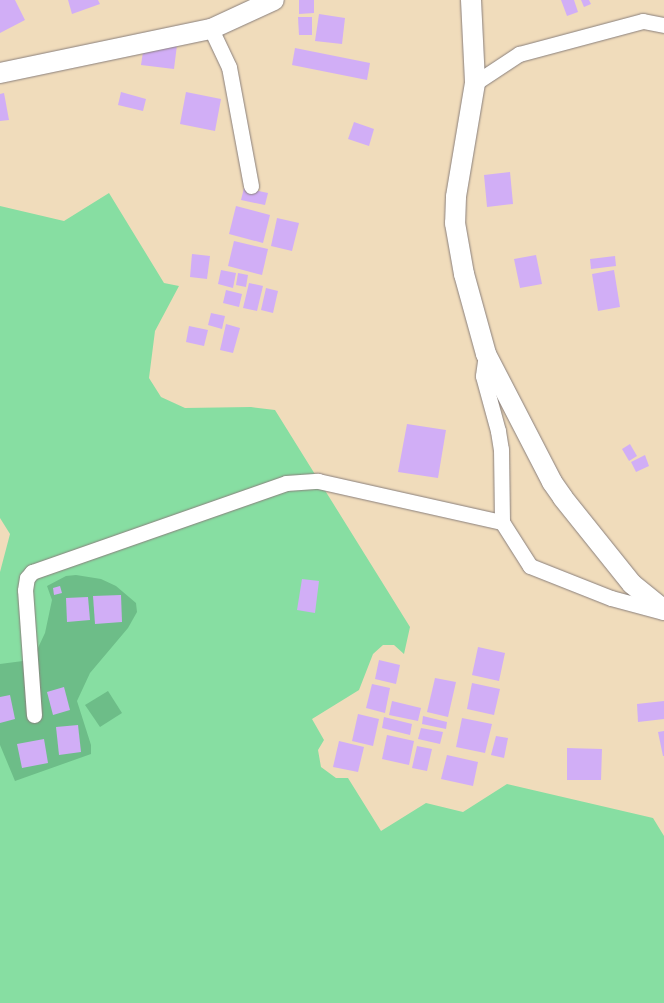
<!DOCTYPE html>
<style>
body{margin:0}
#map{position:relative;width:664px;height:1003px;overflow:hidden;background:#f0dcbb;font-family:"Indie Flower",sans-serif}
div>[style]{position:absolute}
.green>*{inset:0;background:#87dea2}
.forest>*{inset:0;background:#6dbd88}
.building>*{inset:0;background:#d1aef6}
.roads{filter:drop-shadow(0 0 1px #897f7b) drop-shadow(0 0 1px #897f7b)}
.street>*{height:15px;margin:-7.5px;padding:0 7.5px;transform-origin:7.5px;border-radius:7.5px;background:#fff}
.secondary>*{height:20px;margin:-10px;padding:0 10px;transform-origin:10px;border-radius:10px;background:#fff}
span{translate:-50% -50%;white-space:nowrap;text-align:center;line-height:1.15;-webkit-text-stroke:4px #fbf7ec;paint-order:stroke}
</style>
<div id="map">
<div class="green">
<i style="clip-path:polygon(109px 193px,164px 283px,179px 286px,155px 331px,149px 378px,161px 397px,185px 408px,251px 407px,275px 410px,410px 627px,404px 654px,394px 645px,383px 645px,373px 654px,359px 690px,312px 719px,324px 740px,318px 750px,321px 767px,336px 778px,348px 778px,381px 831px,426px 803px,463px 812px,507px 784px,653px 818px,664px 836px,664px 1003px,0 1003px,0 572px,10px 534px,0 518px,0 206px,64px 221px)"></i>
</div>
<div class="forest">
<i style="clip-path:polygon(76px 575px,101px 579px,116px 586px,136px 603px,137px 612px,128px 628px,90px 673px,77px 701px,91px 745px,91px 754px,15px 781px,0 745px,0 664px,23px 661px,37px 650px,45px 633px,52px 600px,47px 586px,66px 576px)"></i>
<i style="clip-path:polygon(108px 691px,122px 713px,100px 727px,85px 705px)"></i>
</div>
<div class="building">
<i style="clip-path:polygon(0 0,15px 0,25px 20px,0 33px)"></i>
<i style="clip-path:polygon(68px 0,98px 0,100px 4px,72px 14px)"></i>
<i style="clip-path:polygon(299px 0,314px 0,314px 13px,299px 14px)"></i>
<i style="clip-path:polygon(561px 0,574px 0,578px 12px,567px 16px)"></i>
<i style="clip-path:polygon(581px 0,589px 0,591px 4px,584px 7px)"></i>
<i style="clip-path:polygon(319px 14px,345px 18px,342px 44px,315px 41px)"></i>
<i style="clip-path:polygon(298px 17px,312px 17px,312px 35px,299px 35px)"></i>
<i style="clip-path:polygon(144px 45px,177px 45px,174px 69px,141px 65px)"></i>
<i style="clip-path:polygon(295px 48px,370px 63px,367px 80px,292px 65px)"></i>
<i style="clip-path:polygon(121px 92px,146px 99px,143px 111px,118px 105px)"></i>
<i style="clip-path:polygon(186px 92px,221px 99px,215px 131px,180px 124px)"></i>
<i style="clip-path:polygon(4px 93px,9px 120px,0 121px,0 94px)"></i>
<i style="clip-path:polygon(354px 122px,374px 129px,369px 146px,348px 139px)"></i>
<i style="clip-path:polygon(510px 172px,513px 204px,487px 207px,484px 175px)"></i>
<i style="clip-path:polygon(244px 188px,268px 193px,265px 205px,241px 200px)"></i>
<i style="clip-path:polygon(236px 206px,270px 215px,263px 243px,229px 234px)"></i>
<i style="clip-path:polygon(277px 218px,299px 223px,292px 251px,271px 246px)"></i>
<i style="clip-path:polygon(234px 241px,268px 249px,262px 275px,228px 266px)"></i>
<i style="clip-path:polygon(192px 254px,210px 256px,207px 279px,190px 277px)"></i>
<i style="clip-path:polygon(536px 255px,542px 284px,520px 288px,514px 259px)"></i>
<i style="clip-path:polygon(615px 256px,616px 266px,591px 269px,590px 259px)"></i>
<i style="clip-path:polygon(221px 270px,236px 273px,233px 288px,218px 284px)"></i>
<i style="clip-path:polygon(614px 270px,620px 307px,598px 311px,592px 274px)"></i>
<i style="clip-path:polygon(238px 273px,248px 275px,246px 287px,236px 285px)"></i>
<i style="clip-path:polygon(249px 283px,263px 286px,257px 311px,243px 308px)"></i>
<i style="clip-path:polygon(266px 288px,278px 291px,273px 313px,261px 310px)"></i>
<i style="clip-path:polygon(226px 290px,242px 294px,239px 307px,223px 303px)"></i>
<i style="clip-path:polygon(211px 313px,225px 316px,222px 329px,208px 325px)"></i>
<i style="clip-path:polygon(226px 324px,240px 328px,233px 353px,220px 350px)"></i>
<i style="clip-path:polygon(189px 326px,208px 330px,204px 346px,186px 342px)"></i>
<i style="clip-path:polygon(407px 424px,446px 430px,438px 478px,398px 472px)"></i>
<i style="clip-path:polygon(630px 444px,637px 456px,629px 461px,622px 449px)"></i>
<i style="clip-path:polygon(645px 455px,649px 466px,636px 472px,631px 462px)"></i>
<i style="clip-path:polygon(302px 579px,319px 581px,315px 613px,297px 610px)"></i>
<i style="clip-path:polygon(60px 586px,62px 593px,54px 595px,53px 588px)"></i>
<i style="clip-path:polygon(121px 595px,122px 622px,95px 624px,93px 596px)"></i>
<i style="clip-path:polygon(88px 597px,90px 620px,67px 622px,66px 598px)"></i>
<i style="clip-path:polygon(478px 647px,505px 653px,499px 681px,472px 675px)"></i>
<i style="clip-path:polygon(379px 660px,400px 665px,396px 684px,375px 679px)"></i>
<i style="clip-path:polygon(435px 678px,456px 682px,448px 717px,427px 712px)"></i>
<i style="clip-path:polygon(472px 683px,500px 689px,494px 715px,467px 709px)"></i>
<i style="clip-path:polygon(372px 684px,390px 688px,385px 713px,366px 708px)"></i>
<i style="clip-path:polygon(64px 687px,70px 710px,53px 715px,47px 692px)"></i>
<i style="clip-path:polygon(10px 695px,15px 719px,0 723px,0 697px)"></i>
<i style="clip-path:polygon(392px 701px,421px 708px,418px 721px,389px 715px)"></i>
<i style="clip-path:polygon(664px 701px,664px 719px,638px 722px,637px 704px)"></i>
<i style="clip-path:polygon(358px 714px,379px 719px,373px 746px,352px 741px)"></i>
<i style="clip-path:polygon(423px 716px,447px 722px,446px 729px,422px 724px)"></i>
<i style="clip-path:polygon(384px 717px,412px 724px,410px 735px,382px 728px)"></i>
<i style="clip-path:polygon(462px 718px,492px 724px,485px 753px,456px 747px)"></i>
<i style="clip-path:polygon(78px 725px,81px 752px,59px 755px,56px 727px)"></i>
<i style="clip-path:polygon(421px 728px,443px 732px,440px 744px,418px 739px)"></i>
<i style="clip-path:polygon(664px 731px,664px 756px,663px 756px,658px 732px)"></i>
<i style="clip-path:polygon(387px 735px,414px 741px,409px 765px,382px 759px)"></i>
<i style="clip-path:polygon(496px 736px,508px 738px,504px 758px,491px 755px)"></i>
<i style="clip-path:polygon(44px 739px,48px 763px,22px 768px,17px 744px)"></i>
<i style="clip-path:polygon(339px 741px,364px 747px,358px 772px,333px 767px)"></i>
<i style="clip-path:polygon(417px 746px,432px 749px,427px 771px,412px 768px)"></i>
<i style="clip-path:polygon(567px 748px,602px 749px,601px 780px,567px 780px)"></i>
<i style="clip-path:polygon(447px 755px,478px 762px,473px 786px,441px 779px)"></i>
</div>
<div class="roads">
<div class="street">
<i style="left:211px;top:29px;width:42px;rotate:64.7deg"></i>
<i style="left:229px;top:67px;width:121px;rotate:79.5deg"></i>
<i style="left:475px;top:83px;width:53px;rotate:-33.4deg"></i>
<i style="left:519px;top:54px;width:128px;rotate:-14.9deg"></i>
<i style="left:643px;top:21px;width:21px;rotate:11deg"></i>
<i style="left:486px;top:354px;width:22px;rotate:98deg"></i>
<i style="left:483px;top:376px;width:57px;rotate:74.7deg"></i>
<i style="left:498px;top:431px;width:18px;rotate:81deg"></i>
<i style="left:501px;top:449px;width:73px;rotate:89.2deg"></i>
<i style="left:502px;top:522px;width:52px;rotate:57.5deg"></i>
<i style="left:530px;top:566px;width:87px;rotate:21.6deg"></i>
<i style="left:611px;top:598px;width:54px;rotate:15.1deg"></i>
<i style="left:34px;top:715px;width:125px;rotate:-94.1deg"></i>
<i style="left:25px;top:590px;width:12px;rotate:-81deg"></i>
<i style="left:27px;top:578px;width:8px;rotate:-50deg"></i>
<i style="left:32px;top:572px;width:269px;rotate:-19.3deg"></i>
<i style="left:286px;top:483px;width:32px;rotate:-4deg"></i>
<i style="left:318px;top:481px;width:189px;rotate:12.6deg"></i>
</div>
<div class="secondary">
<i style="left:471px;top:0;width:83px;rotate:87.2deg"></i>
<i style="left:475px;top:83px;width:116px;rotate:99.5deg"></i>
<i style="left:456px;top:197px;width:26px;rotate:92deg"></i>
<i style="left:455px;top:223px;width:52px;rotate:80deg"></i>
<i style="left:464px;top:274px;width:83px;rotate:74.6deg"></i>
<i style="left:486px;top:354px;width:144px;rotate:62.7deg"></i>
<i style="left:552px;top:482px;width:19px;rotate:55deg"></i>
<i style="left:563px;top:498px;width:110px;rotate:51.3deg"></i>
<i style="left:632px;top:584px;width:41px;rotate:39.1deg"></i>
<i style="left:0;top:73px;width:216px;rotate:-11.8deg"></i>
<i style="left:211px;top:29px;width:69px;rotate:-24.7deg"></i>
</div>
</div>
</div>
